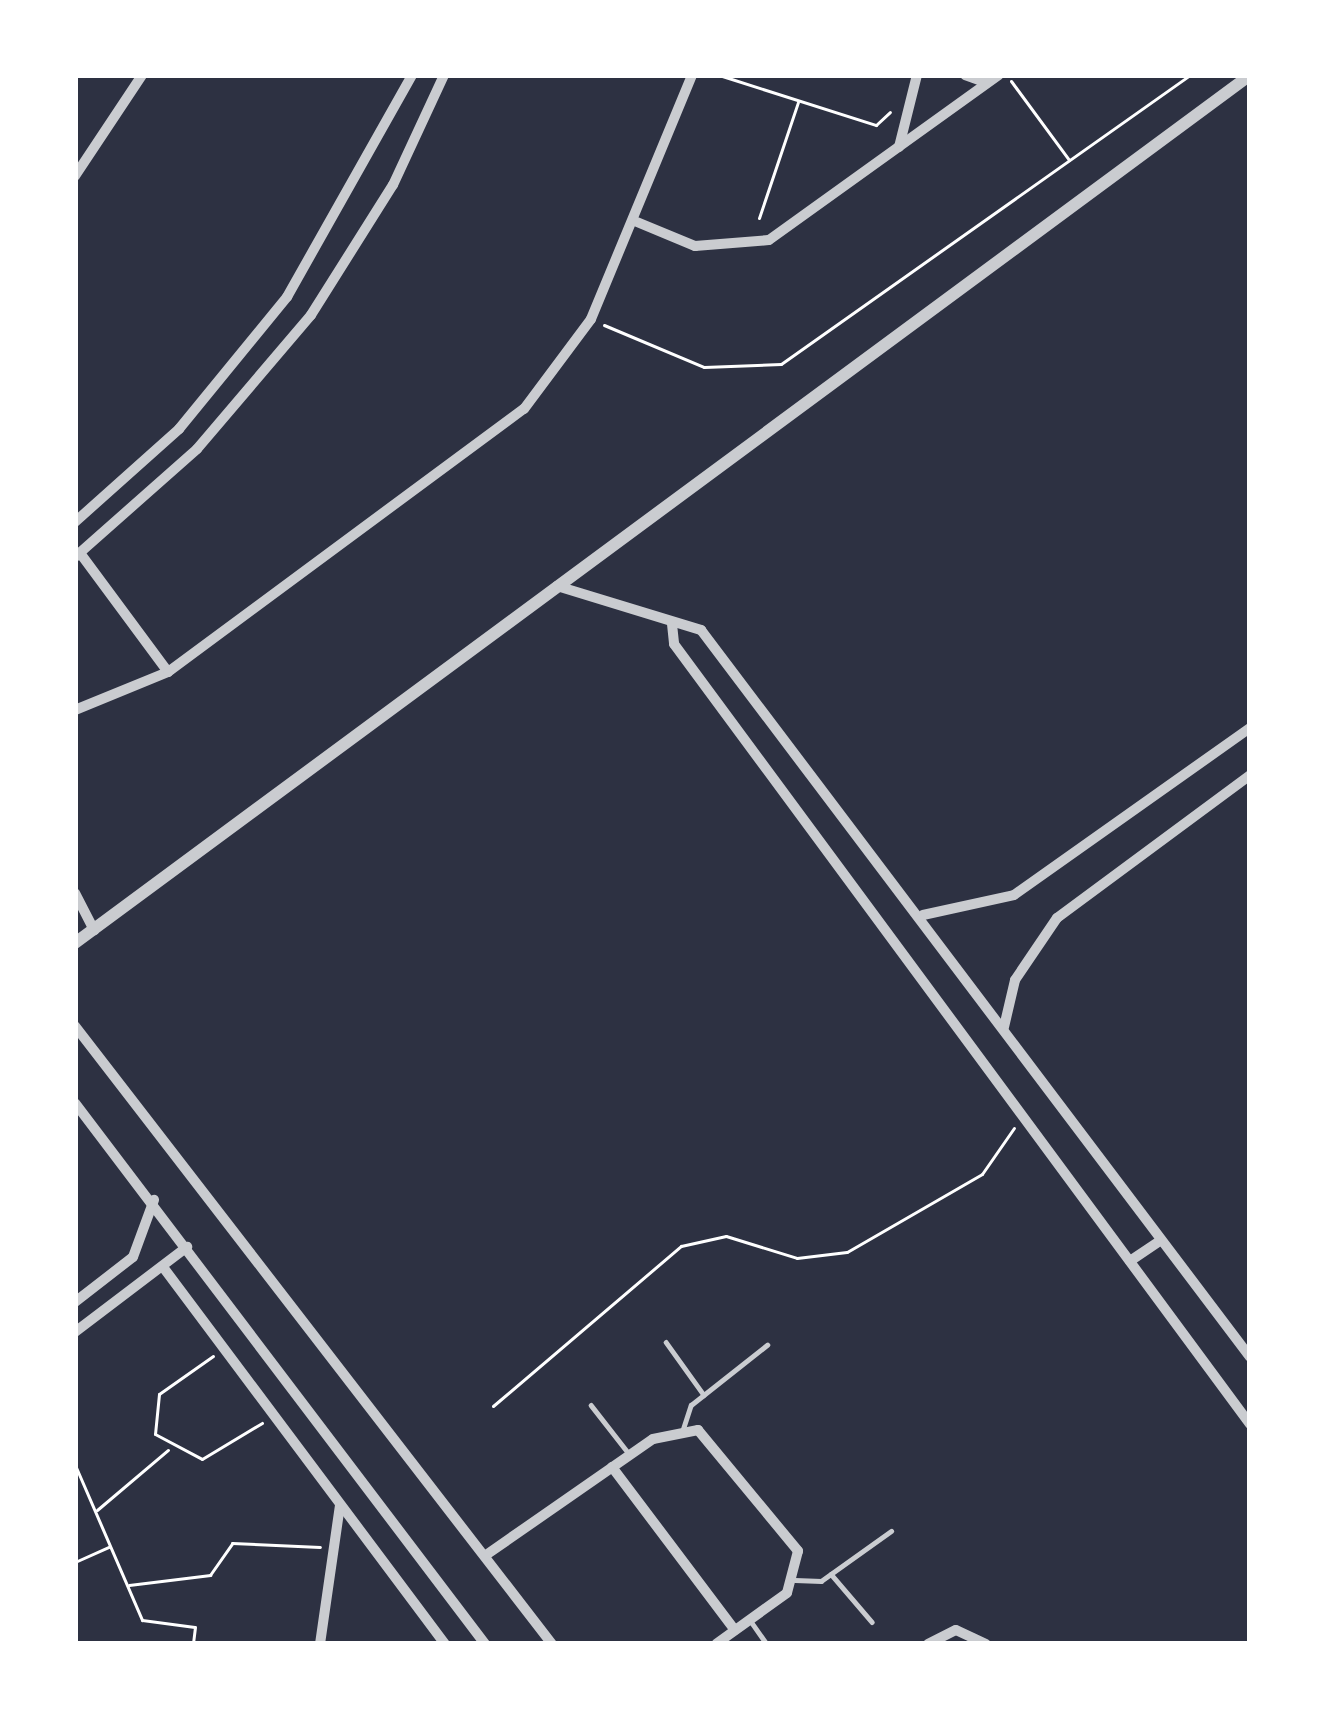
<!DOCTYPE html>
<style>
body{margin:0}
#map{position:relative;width:1325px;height:1719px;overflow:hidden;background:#2d3142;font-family:"Noto Serif",serif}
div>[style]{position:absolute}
.path>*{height:3px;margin:-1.5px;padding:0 1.5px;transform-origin:1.5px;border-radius:1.5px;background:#fff}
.service>*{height:4.5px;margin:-2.25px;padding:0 2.25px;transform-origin:2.25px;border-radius:2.25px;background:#caccd0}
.minor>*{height:10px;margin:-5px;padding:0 5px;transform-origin:5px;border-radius:5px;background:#caccd0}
.tertiary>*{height:12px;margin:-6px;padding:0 6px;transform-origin:6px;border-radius:6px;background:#caccd0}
span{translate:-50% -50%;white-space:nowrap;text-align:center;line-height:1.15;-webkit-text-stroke:10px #fff;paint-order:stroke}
.frame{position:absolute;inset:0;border:78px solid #fff;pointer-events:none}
</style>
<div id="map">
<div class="path">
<i style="left:719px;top:75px;width:165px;rotate:17.7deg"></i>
<i style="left:876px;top:125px;width:19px;rotate:-43deg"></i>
<i style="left:1011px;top:81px;width:98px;rotate:53.7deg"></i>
<i style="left:759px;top:218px;width:122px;rotate:-71.4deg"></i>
<i style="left:604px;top:325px;width:108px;rotate:22.8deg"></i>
<i style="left:704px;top:367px;width:77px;rotate:-2.2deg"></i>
<i style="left:781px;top:364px;width:501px;rotate:-35.25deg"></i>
<i style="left:213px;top:1356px;width:66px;rotate:144.9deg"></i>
<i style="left:159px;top:1394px;width:40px;rotate:95.7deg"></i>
<i style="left:155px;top:1434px;width:53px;rotate:28deg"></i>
<i style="left:202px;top:1459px;width:70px;rotate:-31deg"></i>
<i style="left:493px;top:1406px;width:247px;rotate:-40.4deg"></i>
<i style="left:681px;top:1246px;width:46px;rotate:-12.5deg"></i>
<i style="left:726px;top:1236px;width:74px;rotate:17.2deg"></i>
<i style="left:797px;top:1258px;width:50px;rotate:-6.8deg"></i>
<i style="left:847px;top:1252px;width:156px;rotate:-30deg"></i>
<i style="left:982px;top:1174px;width:56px;rotate:-55.2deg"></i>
<i style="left:75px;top:1465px;width:169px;rotate:66.6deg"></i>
<i style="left:142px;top:1620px;width:53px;rotate:7.5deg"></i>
<i style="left:195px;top:1627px;width:17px;rotate:97deg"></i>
<i style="left:97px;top:1510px;width:93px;rotate:-40.2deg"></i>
<i style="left:75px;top:1562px;width:37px;rotate:-24deg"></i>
<i style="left:129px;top:1585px;width:82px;rotate:-7deg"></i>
<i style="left:210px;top:1575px;width:39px;rotate:-55deg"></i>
<i style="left:232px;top:1543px;width:88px;rotate:2.6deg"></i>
</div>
<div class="service">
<i style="left:666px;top:1342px;width:65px;rotate:54.4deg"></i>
<i style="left:591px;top:1405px;width:63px;rotate:52deg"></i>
<i style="left:683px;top:1429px;width:25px;rotate:-72deg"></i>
<i style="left:691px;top:1405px;width:97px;rotate:-38.3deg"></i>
<i style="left:831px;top:1574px;width:63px;rotate:49.5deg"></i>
<i style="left:795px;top:1580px;width:26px;rotate:2deg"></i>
<i style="left:821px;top:1581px;width:86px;rotate:-35.5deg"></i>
<i style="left:750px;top:1620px;width:29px;rotate:55deg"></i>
</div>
<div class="minor">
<i style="left:965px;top:75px;width:23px;rotate:20deg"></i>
<i style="left:899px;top:147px;width:74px;rotate:-76deg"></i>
<i style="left:75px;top:176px;width:121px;rotate:-56.4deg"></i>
<i style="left:637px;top:222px;width:63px;rotate:22.5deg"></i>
<i style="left:695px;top:246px;width:74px;rotate:-4.6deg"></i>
<i style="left:769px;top:240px;width:283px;rotate:-35.7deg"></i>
<i style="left:75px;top:522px;width:140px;rotate:-41.8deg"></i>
<i style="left:179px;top:429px;width:171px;rotate:-50.7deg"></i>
<i style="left:287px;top:297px;width:255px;rotate:-60.6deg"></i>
<i style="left:80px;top:553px;width:148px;rotate:53.5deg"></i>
<i style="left:75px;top:557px;width:163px;rotate:-41.5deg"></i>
<i style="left:197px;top:449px;width:176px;rotate:-49.6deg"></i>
<i style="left:311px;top:315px;width:154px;rotate:-57.8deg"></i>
<i style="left:393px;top:185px;width:121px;rotate:-65.1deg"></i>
<i style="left:557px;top:586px;width:151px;rotate:17deg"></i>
<i style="left:701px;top:630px;width:911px;rotate:52.94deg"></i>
<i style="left:672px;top:624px;width:20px;rotate:84deg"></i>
<i style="left:674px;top:644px;width:970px;rotate:53.56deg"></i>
<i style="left:75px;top:710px;width:100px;rotate:-22.2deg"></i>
<i style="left:168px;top:672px;width:443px;rotate:-36.5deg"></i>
<i style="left:524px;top:409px;width:112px;rotate:-53.3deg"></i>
<i style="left:591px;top:319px;width:264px;rotate:-67.5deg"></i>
<i style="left:75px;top:893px;width:42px;rotate:62.8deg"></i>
<i style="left:923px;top:915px;width:93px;rotate:-12.4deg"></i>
<i style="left:1014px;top:895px;width:289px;rotate:-35.3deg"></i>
<i style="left:75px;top:1026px;width:781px;rotate:52.34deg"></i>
<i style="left:1004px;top:1027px;width:48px;rotate:-76.8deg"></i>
<i style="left:1015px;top:980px;width:75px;rotate:-55.9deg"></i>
<i style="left:1057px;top:918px;width:240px;rotate:-36.5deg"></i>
<i style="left:75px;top:1103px;width:679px;rotate:52.84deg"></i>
<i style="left:1130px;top:1261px;width:37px;rotate:-34deg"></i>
<i style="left:163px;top:1267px;width:471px;rotate:53.2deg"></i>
<i style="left:75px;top:1302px;width:73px;rotate:-37.8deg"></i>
<i style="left:133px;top:1257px;width:61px;rotate:-69.8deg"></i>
<i style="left:75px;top:1332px;width:141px;rotate:-37.2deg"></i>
<i style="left:612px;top:1467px;width:204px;rotate:53deg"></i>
<i style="left:486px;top:1555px;width:203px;rotate:-34.8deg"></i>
<i style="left:653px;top:1439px;width:46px;rotate:-11.3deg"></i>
<i style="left:698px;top:1430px;width:157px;rotate:50.4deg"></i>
<i style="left:798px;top:1551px;width:43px;rotate:104.7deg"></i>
<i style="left:787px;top:1593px;width:87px;rotate:144.3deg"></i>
<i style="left:320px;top:1644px;width:140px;rotate:-81.8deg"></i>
<i style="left:928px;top:1644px;width:31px;rotate:-27deg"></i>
<i style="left:956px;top:1630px;width:33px;rotate:25deg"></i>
</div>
<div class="tertiary">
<i style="left:75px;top:943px;width:1461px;rotate:-36.45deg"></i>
</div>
<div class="frame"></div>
</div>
